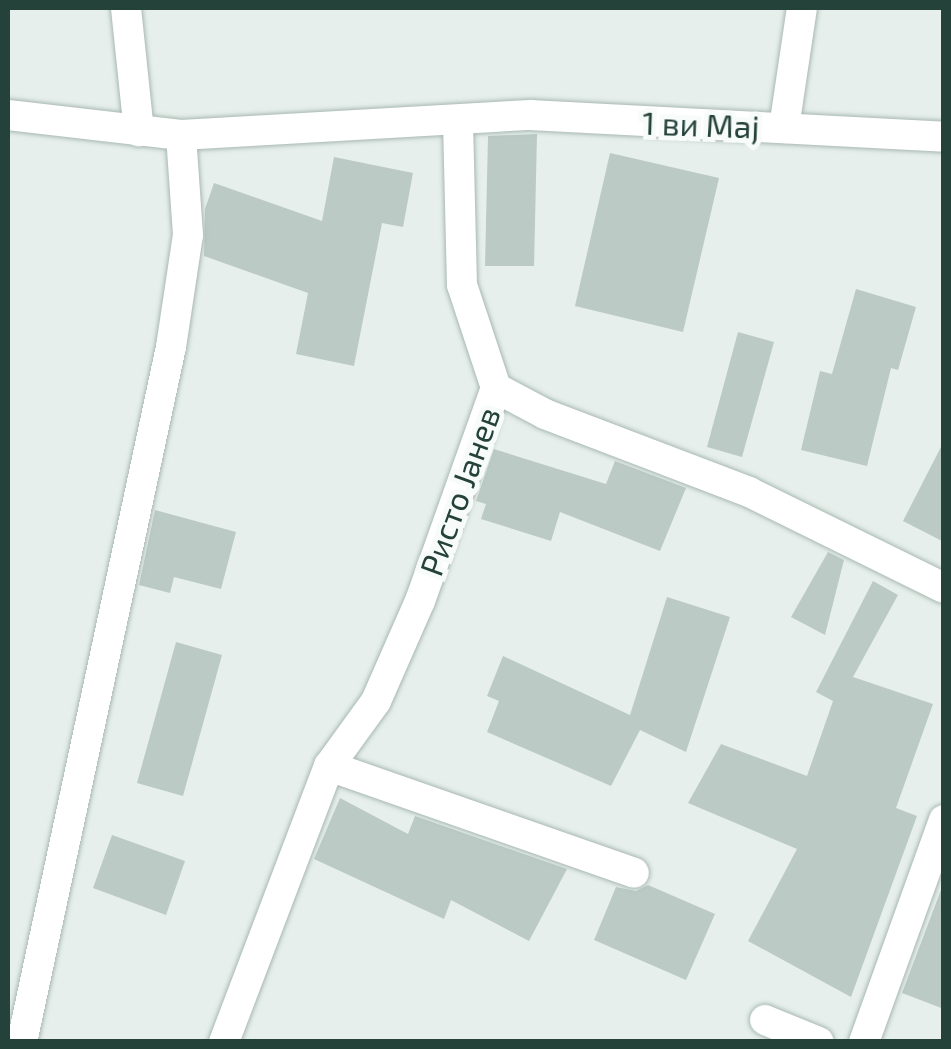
<!DOCTYPE html>
<meta charset="utf-8">
<style>
body{margin:0}
#map{position:relative;width:951px;height:1049px;overflow:hidden;background:#e6efeb;font-family:"Exo 2",sans-serif}
div>[style]{position:absolute}
.building>*{inset:0;background:#bbcac4}
.roads{filter:drop-shadow(0 0 2px #a8b8b2) drop-shadow(0 0 2px #a8b8b2)}
.minor>*{height:30px;margin:-15px;padding:0 15px;transform-origin:15px;border-radius:15px;background:#fff}
span{translate:-50% -50%;white-space:nowrap;text-align:center;line-height:1.15;-webkit-text-stroke:10px #f7fbf9;paint-order:stroke}
.street-label{font-size:32px;color:#24423a}
.frame{position:absolute;inset:0;border:10px solid #24423a;pointer-events:none}
</style>
<div id="map">
<div class="building">
<i style="clip-path:polygon(537px 134px,534px 266px,485px 266px,488px 136px)"></i>
<i style="clip-path:polygon(610px 153px,719px 178px,683px 332px,575px 306px)"></i>
<i style="clip-path:polygon(334px 157px,413px 173px,403px 227px,382px 223px,354px 366px,296px 354px,308px 293px,204px 256px,205px 209px,214px 183px,322px 221px)"></i>
<i style="clip-path:polygon(856px 289px,916px 307px,898px 370px,891px 368px,867px 466px,801px 450px,820px 371px,832px 374px)"></i>
<i style="clip-path:polygon(738px 332px,774px 342px,742px 457px,707px 447px)"></i>
<i style="clip-path:polygon(944px 441px,944px 542px,903px 521px)"></i>
<i style="clip-path:polygon(494px 449px,606px 484px,615px 461px,686px 488px,660px 551px,560px 512px,551px 541px,481px 519px,486px 504px,476px 501px)"></i>
<i style="clip-path:polygon(155px 510px,236px 532px,221px 589px,174px 577px,170px 593px,139px 585px)"></i>
<i style="clip-path:polygon(828px 552px,844px 560px,825px 635px,791px 617px)"></i>
<i style="clip-path:polygon(873px 581px,898px 595px,853px 677px,933px 704px,896px 808px,917px 816px,851px 997px,748px 941px,797px 849px,688px 803px,721px 744px,807px 776px,833px 701px,816px 692px)"></i>
<i style="clip-path:polygon(667px 597px,730px 617px,686px 752px,640px 730px,611px 786px,487px 732px,499px 701px,487px 696px,503px 656px,630px 715px)"></i>
<i style="clip-path:polygon(176px 642px,222px 655px,183px 796px,137px 783px)"></i>
<i style="clip-path:polygon(340px 798px,408px 834px,415px 816px,567px 869px,529px 941px,451px 900px,444px 919px,314px 859px)"></i>
<i style="clip-path:polygon(112px 835px,185px 861px,166px 915px,93px 888px)"></i>
<i style="clip-path:polygon(944px 882px,944px 1009px,902px 993px)"></i>
<i style="clip-path:polygon(648px 885px,715px 914px,686px 980px,594px 940px,616px 887px,636px 891px)"></i>
</div>
<div class="roads">
<div class="minor">
<i style="left:126px;top:8px;width:124px;rotate:84deg"></i>
<i style="left:8px;top:115px;width:174px;rotate:6.6deg"></i>
<i style="left:181px;top:135px;width:350px;rotate:-3.3deg"></i>
<i style="left:530px;top:115px;width:415px;rotate:3deg"></i>
<i style="left:458px;top:122px;width:163px;rotate:88.6deg"></i>
<i style="left:462px;top:285px;width:108px;rotate:71.7deg"></i>
<i style="left:784px;top:128px;width:121px;rotate:-81.5deg"></i>
<i style="left:329px;top:766px;width:323px;rotate:19.3deg"></i>
<i style="left:765px;top:1020px;width:58px;rotate:22.2deg"></i>
<i style="left:22px;top:1042px;width:711px;rotate:-77.9deg"></i>
<i style="left:171px;top:347px;width:113px;rotate:-81.4deg"></i>
<i style="left:188px;top:235px;width:100px;rotate:-94deg"></i>
<i style="left:224px;top:1042px;width:295px;rotate:-69.2deg"></i>
<i style="left:329px;top:766px;width:80px;rotate:-54.1deg"></i>
<i style="left:376px;top:701px;width:109px;rotate:-66.3deg"></i>
<i style="left:420px;top:601px;width:226px;rotate:-70.4deg"></i>
<i style="left:496px;top:388px;width:55px;rotate:28deg"></i>
<i style="left:545px;top:414px;width:218px;rotate:20.9deg"></i>
<i style="left:749px;top:492px;width:217px;rotate:26.2deg"></i>
<i style="left:864px;top:1042px;width:236px;rotate:-70.2deg"></i>
</div>
</div>
<div class="street-label">
<span style="left:701px;top:124px;rotate:2deg">1 ви Мај</span>
<span style="left:459px;top:491px;rotate:-70deg">Ристо Јанев</span>
</div>
<div class="frame"></div>
</div>
